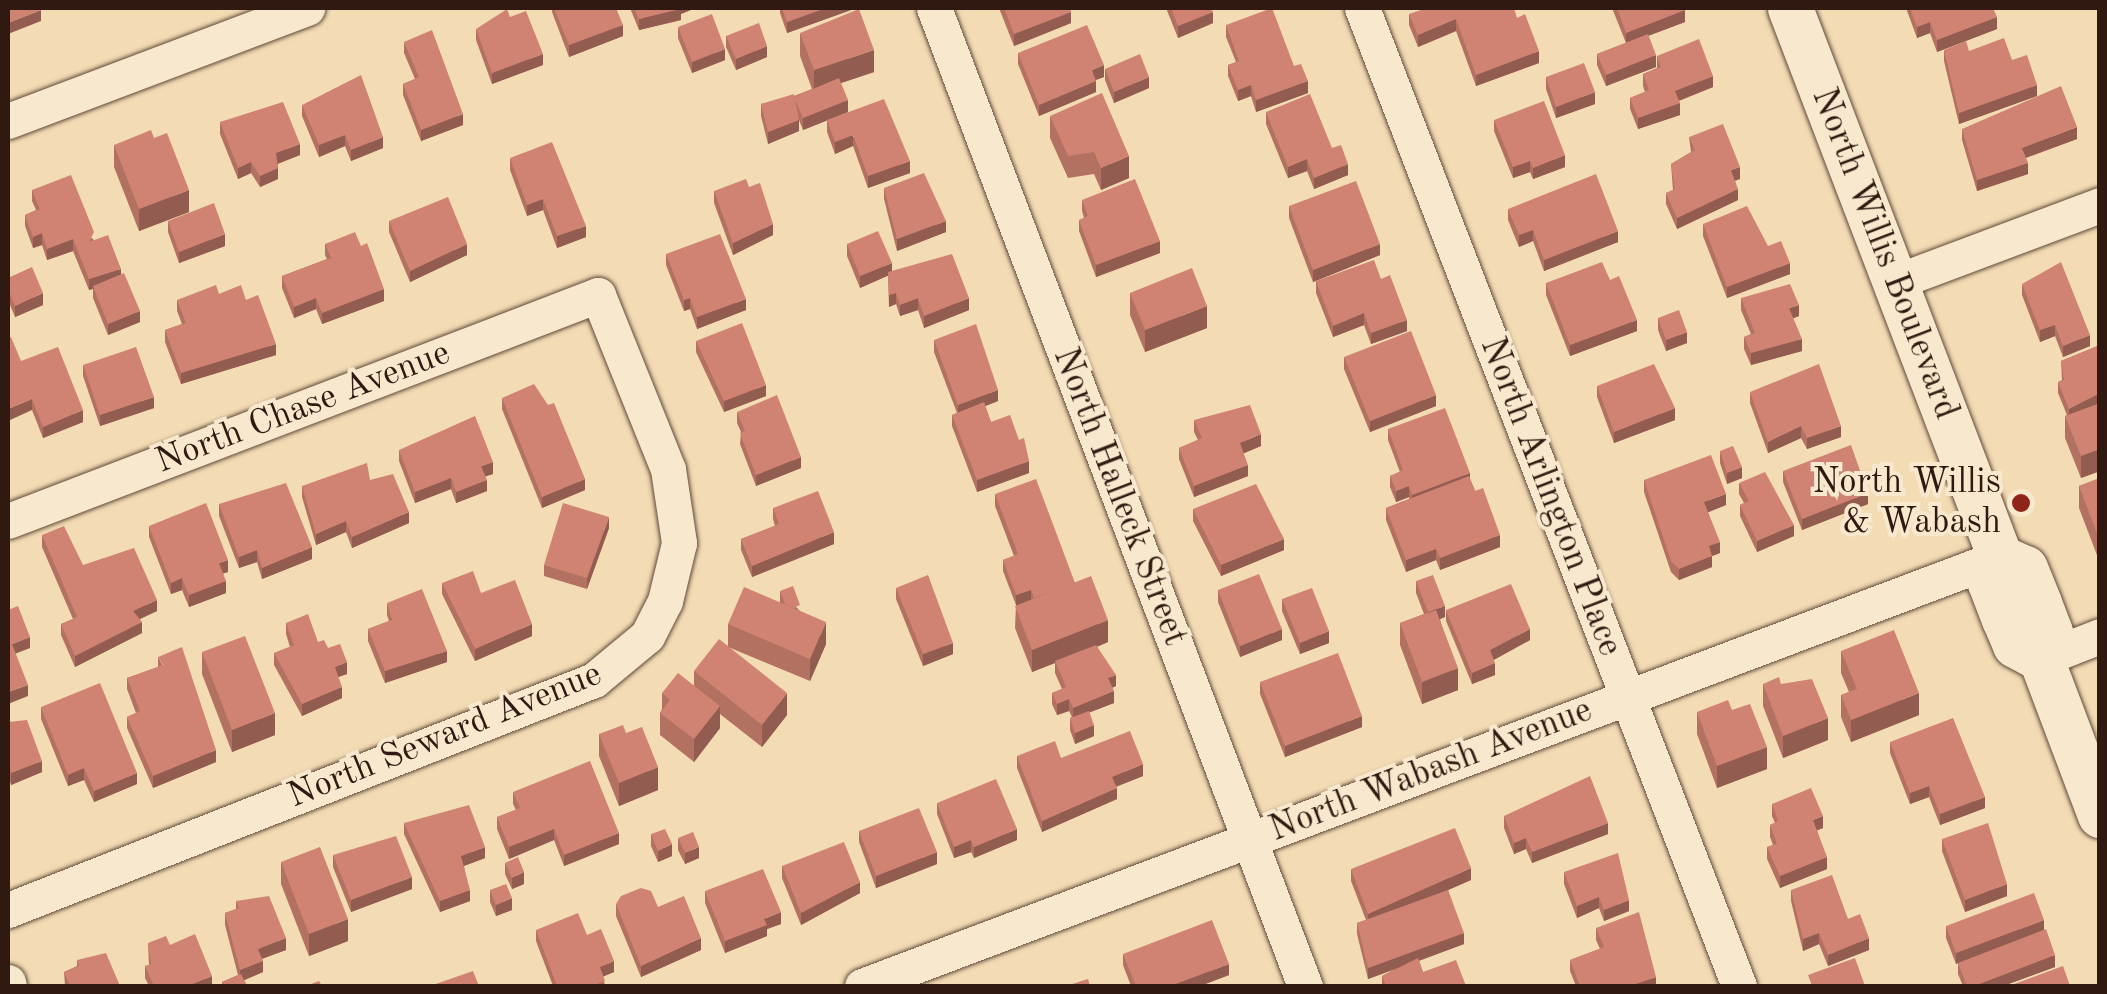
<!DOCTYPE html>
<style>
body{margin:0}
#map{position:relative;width:2107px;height:994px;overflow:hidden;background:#f3dbb4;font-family:"Old Standard TT",serif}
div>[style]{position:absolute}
.roads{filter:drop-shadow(0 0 2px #604a39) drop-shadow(0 0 2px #604a39)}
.minor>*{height:35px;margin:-17.5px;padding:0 17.5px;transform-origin:17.5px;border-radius:17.5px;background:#f7e8ce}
.tertiary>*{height:45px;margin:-22.5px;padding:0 22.5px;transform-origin:22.5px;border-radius:22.5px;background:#f7e8ce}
.wall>*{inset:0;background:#b37162}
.shaded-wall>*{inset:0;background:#925c50}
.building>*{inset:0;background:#d08372}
.dots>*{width:28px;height:28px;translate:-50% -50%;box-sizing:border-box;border:5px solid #f7e8ce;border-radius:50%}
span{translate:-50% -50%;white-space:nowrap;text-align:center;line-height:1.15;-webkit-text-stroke:8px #f7e8ce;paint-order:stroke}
.street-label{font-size:35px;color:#2f1910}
.poi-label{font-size:35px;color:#2f1910}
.right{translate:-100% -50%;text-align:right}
.frame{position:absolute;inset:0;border:10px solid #2f1910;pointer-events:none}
</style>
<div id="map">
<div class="roads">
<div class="minor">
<i style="left:934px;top:8px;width:1046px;rotate:69.23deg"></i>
<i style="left:1362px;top:8px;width:1048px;rotate:68.92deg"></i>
<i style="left:8px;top:121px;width:320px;rotate:-20.7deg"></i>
<i style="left:1895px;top:282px;width:219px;rotate:-20.6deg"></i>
<i style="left:8px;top:521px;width:632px;rotate:-20.96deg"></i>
<i style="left:598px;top:295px;width:188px;rotate:68.1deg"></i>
<i style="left:668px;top:469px;width:75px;rotate:81.5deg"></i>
<i style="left:679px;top:543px;width:60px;rotate:103.6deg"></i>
<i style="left:665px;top:601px;width:39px;rotate:117deg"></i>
<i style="left:647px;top:636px;width:69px;rotate:140.3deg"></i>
<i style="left:594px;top:680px;width:630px;rotate:158.57deg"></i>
<i style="left:2041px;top:659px;width:63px;rotate:-21.3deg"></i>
<i style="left:8px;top:982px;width:4px;rotate:76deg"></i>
<i style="left:862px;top:986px;width:1216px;rotate:-20.66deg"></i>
</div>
<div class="tertiary">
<i style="left:1790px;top:8px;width:588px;rotate:69.07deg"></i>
<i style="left:2000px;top:557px;width:28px;rotate:111deg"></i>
<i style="left:1990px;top:583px;width:39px;rotate:69deg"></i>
<i style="left:2004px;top:619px;width:28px;rotate:67deg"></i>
<i style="left:2015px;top:645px;width:30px;rotate:28deg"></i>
<i style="left:2000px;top:557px;width:27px;rotate:24deg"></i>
<i style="left:2025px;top:568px;width:38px;rotate:68deg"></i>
<i style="left:2039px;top:603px;width:31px;rotate:69deg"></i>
<i style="left:2050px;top:632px;width:28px;rotate:108deg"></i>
<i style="left:2041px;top:659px;width:167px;rotate:69.3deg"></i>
</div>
</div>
<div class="wall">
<i style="clip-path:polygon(552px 8px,616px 8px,623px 36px,569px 57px,552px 12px)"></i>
<i style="clip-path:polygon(630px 8px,693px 8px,693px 9px,681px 14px,681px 20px,639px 30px)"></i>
<i style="clip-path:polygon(780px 8px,851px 8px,851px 10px,787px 33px,780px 13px)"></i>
<i style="clip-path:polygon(999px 8px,1070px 8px,1071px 23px,1014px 46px)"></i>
<i style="clip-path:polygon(1166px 8px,1211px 8px,1213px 23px,1178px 38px)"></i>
<i style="clip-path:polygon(1612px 8px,1684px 8px,1685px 22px,1648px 36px,1656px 67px,1606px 86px,1597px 65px,1597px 54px,1626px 43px)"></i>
<i style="clip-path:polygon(1906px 8px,1993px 8px,1997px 29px,1937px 52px,1930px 33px,1917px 38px)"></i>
<i style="clip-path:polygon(1409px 14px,1517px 18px,1539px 63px,1476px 86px,1456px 31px,1418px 47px,1409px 25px)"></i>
<i style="clip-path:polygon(1226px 25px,1294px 66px,1308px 93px,1256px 112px,1251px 96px,1238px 101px,1228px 76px,1228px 65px,1236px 62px,1226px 37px)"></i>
<i style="clip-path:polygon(678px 27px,725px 60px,692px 73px,678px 38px)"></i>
<i style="clip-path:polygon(476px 29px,543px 65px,492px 84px,476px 40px)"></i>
<i style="clip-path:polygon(800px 33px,874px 72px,841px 83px,848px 112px,803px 130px,799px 120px,799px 131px,768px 144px,761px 116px,761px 104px,794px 96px,812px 89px,800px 56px)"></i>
<i style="clip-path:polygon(726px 36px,767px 57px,736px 70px,726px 47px)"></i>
<i style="clip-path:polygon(404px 42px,463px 125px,421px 141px,403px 95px,403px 84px,415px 79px,404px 53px)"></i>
<i style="clip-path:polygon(1944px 50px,1969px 51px,2012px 60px,2037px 96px,1959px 124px,1944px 61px)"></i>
<i style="clip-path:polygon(1018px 53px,1104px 77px,1096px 80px,1096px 92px,1039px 116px,1018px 64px)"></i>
<i style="clip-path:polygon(1657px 56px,1713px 87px,1679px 101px,1680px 115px,1638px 129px,1630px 109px,1630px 98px,1645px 92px,1643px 86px,1643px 74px,1657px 68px)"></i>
<i style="clip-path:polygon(1105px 69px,1149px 88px,1114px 103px,1105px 80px)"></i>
<i style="clip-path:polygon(1546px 77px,1595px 104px,1556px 118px,1546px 89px)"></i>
<i style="clip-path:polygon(302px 105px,383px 148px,351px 161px,345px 146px,319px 157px,302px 116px)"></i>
<i style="clip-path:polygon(1266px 112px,1332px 148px,1348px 175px,1314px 189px,1307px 171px,1288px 178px,1266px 124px)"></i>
<i style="clip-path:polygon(1050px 116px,1129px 178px,1101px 190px,1094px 174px,1068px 178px,1050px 138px)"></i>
<i style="clip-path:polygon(827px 120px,910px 173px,868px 188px,853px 146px,835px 154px,827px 132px)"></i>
<i style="clip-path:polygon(1494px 120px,1565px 167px,1533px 179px,1530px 172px,1513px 178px,1494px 131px)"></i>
<i style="clip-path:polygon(220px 122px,300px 155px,278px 164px,278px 179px,260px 187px,251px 173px,238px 179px,220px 134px)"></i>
<i style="clip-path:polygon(1962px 129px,2077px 139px,2026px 158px,2028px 174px,1977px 191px,1962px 140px)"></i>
<i style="clip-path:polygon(1689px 137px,1740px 179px,1735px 180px,1738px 200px,1677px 229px,1666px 204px,1666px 193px,1673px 190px,1671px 164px,1691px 152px)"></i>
<i style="clip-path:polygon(114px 145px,189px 212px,139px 231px,114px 167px)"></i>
<i style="clip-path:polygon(510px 158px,586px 237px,557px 248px,543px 210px,527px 216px,510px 170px)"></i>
<i style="clip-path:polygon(884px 188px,946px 232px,897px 251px,884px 199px)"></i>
<i style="clip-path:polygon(32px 190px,94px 240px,121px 274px,140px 322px,108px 335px,93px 298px,93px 289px,89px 290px,73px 251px,47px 260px,42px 245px,33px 248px,25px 226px,25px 215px,36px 210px,32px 201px)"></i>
<i style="clip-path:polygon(714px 191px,773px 235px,733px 255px,714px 203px)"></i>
<i style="clip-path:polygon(1082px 200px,1160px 253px,1096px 277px,1079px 231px,1079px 220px,1084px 218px,1082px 211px)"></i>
<i style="clip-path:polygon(1289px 206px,1380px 255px,1313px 282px,1289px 218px)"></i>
<i style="clip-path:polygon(1508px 209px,1618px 242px,1544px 271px,1533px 241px,1519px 247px,1508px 220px)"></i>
<i style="clip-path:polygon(168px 221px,225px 246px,179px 263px,168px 232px)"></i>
<i style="clip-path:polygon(389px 221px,467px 255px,410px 282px,389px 232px)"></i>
<i style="clip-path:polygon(1703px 224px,1790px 274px,1727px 298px,1703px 236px)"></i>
<i style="clip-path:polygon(325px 244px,361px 246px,384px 301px,322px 324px,316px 309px,294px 318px,282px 288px,282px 276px,327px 259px,325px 255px)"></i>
<i style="clip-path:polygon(847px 244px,892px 271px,969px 310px,924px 328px,918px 310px,900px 316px,896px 304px,889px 307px,888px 275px,860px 288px,847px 256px)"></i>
<i style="clip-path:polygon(666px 254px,746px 310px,697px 329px,690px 309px,684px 311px,666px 265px)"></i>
<i style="clip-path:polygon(8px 278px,43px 305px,15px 317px,8px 300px)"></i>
<i style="clip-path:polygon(1381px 279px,1407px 331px,1371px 344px,1364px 325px,1333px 337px,1316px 293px,1316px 281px)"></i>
<i style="clip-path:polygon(1610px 280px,1637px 331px,1570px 356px,1546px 295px,1546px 283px)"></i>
<i style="clip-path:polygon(2022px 284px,2090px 346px,2063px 357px,2055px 336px,2040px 342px,2022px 295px)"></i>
<i style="clip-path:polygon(1130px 293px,1207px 328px,1145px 352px,1130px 315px)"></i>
<i style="clip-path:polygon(219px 294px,276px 355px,181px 384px,165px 342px,165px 330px,182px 324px,177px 311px,177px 300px)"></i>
<i style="clip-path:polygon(1741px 298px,1799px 316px,1793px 318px,1802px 351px,1751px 365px,1744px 349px,1744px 337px,1751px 334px,1741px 310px)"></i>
<i style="clip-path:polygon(1658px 318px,1687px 343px,1666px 351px,1658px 330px)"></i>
<i style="clip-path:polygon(934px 340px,998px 401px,985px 406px,991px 422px,1029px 473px,977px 492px,952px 426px,952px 415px,957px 413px,934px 352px)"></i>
<i style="clip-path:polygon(696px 341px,766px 396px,724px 412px,696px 352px)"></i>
<i style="clip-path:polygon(2100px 345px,2100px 471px,2081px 478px,2065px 438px,2065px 416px,2067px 415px,2058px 393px,2058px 382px,2062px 380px,2061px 361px)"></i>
<i style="clip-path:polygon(1344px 357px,1436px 406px,1370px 432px,1344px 369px)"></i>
<i style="clip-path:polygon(21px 361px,83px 422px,43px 438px,32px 410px)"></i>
<i style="clip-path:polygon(83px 365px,154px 408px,100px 426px,83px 376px)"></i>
<i style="clip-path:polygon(1597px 386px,1675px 420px,1614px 443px,1597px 397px)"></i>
<i style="clip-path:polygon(1750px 392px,1841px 437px,1807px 449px,1801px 438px,1768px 453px,1750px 403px)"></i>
<i style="clip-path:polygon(502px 398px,585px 490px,542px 508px,502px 409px)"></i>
<i style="clip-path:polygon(737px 412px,801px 468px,756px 486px,740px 444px,741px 432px,737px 423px)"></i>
<i style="clip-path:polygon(1194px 420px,1261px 446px,1243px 453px,1248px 476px,1194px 497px,1179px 459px,1179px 448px,1198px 440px,1194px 432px)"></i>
<i style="clip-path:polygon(1388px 429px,1470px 479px,1500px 547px,1440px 570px,1436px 560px,1406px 572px,1386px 520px,1386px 508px,1409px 499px,1409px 497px,1396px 502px,1390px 487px,1390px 476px,1400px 472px,1388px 440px)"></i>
<i style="clip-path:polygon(399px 450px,493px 474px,485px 476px,487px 491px,456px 503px,451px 489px,415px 503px,399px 461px)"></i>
<i style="clip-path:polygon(1720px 451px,1742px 478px,1727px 484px,1720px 463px)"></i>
<i style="clip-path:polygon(1783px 471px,1868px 504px,1802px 530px,1783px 482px)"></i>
<i style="clip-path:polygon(2100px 478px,2100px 563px,2079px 508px,2079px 486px)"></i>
<i style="clip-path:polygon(370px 480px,409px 523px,352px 548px,346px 532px,316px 545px,302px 497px,302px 486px)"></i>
<i style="clip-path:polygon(1644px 480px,1726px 505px,1708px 512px,1720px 553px,1712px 556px,1712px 567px,1679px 580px,1671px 572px,1644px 492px)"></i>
<i style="clip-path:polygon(1739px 483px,1794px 536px,1757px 552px,1740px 516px,1740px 505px,1744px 503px,1739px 494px)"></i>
<i style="clip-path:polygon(995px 494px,1075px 583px,1108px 642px,1097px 647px,1116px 686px,1112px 688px,1114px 703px,1089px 712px,1094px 736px,1075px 744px,1070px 730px,1070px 718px,1072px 717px,1069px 711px,1057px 715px,1052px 704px,1052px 693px,1062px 689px,1055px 673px,1055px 663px,1032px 672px,1015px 628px,1016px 605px,1003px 571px,1003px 560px,1014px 556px,995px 506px)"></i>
<i style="clip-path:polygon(219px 504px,312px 559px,262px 579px,257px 562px,239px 568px,219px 516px)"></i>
<i style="clip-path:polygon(773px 508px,834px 544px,752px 577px,741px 550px,741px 539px,775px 526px,773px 519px)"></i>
<i style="clip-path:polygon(1193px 509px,1284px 550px,1221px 576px,1193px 521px)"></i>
<i style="clip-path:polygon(149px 526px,228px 572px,223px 573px,226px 593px,189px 607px,182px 590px,171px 594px,149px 537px)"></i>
<i style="clip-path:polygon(609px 528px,587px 589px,544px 576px,544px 565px)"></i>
<i style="clip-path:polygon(42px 535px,83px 565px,157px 611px,140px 619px,142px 633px,75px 667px,61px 635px,61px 624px,73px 619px,42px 547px)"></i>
<i style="clip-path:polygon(1416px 581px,1445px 617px,1440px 619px,1458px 690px,1422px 704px,1400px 645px,1400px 623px,1424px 614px,1416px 593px)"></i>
<i style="clip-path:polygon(442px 583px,532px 636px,475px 661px,442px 594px)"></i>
<i style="clip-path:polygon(896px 588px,953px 654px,923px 666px,896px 599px)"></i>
<i style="clip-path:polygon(1218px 590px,1282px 640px,1240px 657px,1218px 602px)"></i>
<i style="clip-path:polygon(780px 591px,800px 611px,826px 644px,810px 681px,728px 647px,787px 715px,762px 747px,720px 714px,720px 728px,694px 762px,660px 735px,660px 713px,662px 709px,662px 693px,694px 686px,694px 671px,728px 646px,728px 624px,780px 602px)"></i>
<i style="clip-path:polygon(1282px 599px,1329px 643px,1300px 654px,1282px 611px)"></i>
<i style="clip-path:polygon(387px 603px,447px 662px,385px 683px,368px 641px,368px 629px,389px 621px,387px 615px)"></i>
<i style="clip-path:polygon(1446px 610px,1530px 640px,1493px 660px,1495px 675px,1472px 684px,1446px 621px)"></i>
<i style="clip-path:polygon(286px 623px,328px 648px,347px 674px,338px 677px,342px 698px,302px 716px,274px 665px,274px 653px,290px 647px,286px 634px)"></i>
<i style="clip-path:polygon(1841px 651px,1919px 715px,1851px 742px,1841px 717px,1841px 695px,1849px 692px,1841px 673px)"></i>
<i style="clip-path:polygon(202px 652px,275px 735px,232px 752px,202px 674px)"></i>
<i style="clip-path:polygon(158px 657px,216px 762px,153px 788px,127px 728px,127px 717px,136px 713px,127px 689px,127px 678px,158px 667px)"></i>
<i style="clip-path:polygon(1260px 682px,1362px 727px,1285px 757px,1260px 694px)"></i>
<i style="clip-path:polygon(1763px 684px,1781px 684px,1828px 740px,1783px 758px,1763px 706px)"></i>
<i style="clip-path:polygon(41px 707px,137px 784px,94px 802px,84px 780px,68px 786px,41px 719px)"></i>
<i style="clip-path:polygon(1732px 710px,1767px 769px,1717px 788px,1697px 734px,1697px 712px)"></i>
<i style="clip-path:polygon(8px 722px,42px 772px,11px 785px,8px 775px)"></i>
<i style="clip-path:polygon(626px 733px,658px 790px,619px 806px,599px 756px,599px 734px)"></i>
<i style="clip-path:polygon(1890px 742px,1985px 808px,1940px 825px,1929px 797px,1910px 804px,1890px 753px)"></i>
<i style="clip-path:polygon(1017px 756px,1061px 758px,1143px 776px,1116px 787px,1117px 799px,1042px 832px,1017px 768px)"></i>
<i style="clip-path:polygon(513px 792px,619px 844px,564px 866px,554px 840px,509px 859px,497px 829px,497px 817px,516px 810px,513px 804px)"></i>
<i style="clip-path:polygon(937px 803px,1017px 840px,974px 858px,971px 852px,954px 858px,937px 814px)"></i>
<i style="clip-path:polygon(1772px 804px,1823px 828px,1817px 830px,1827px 869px,1780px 888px,1767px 859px,1767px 847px,1773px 845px,1770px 837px,1770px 825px,1775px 823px,1772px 816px)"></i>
<i style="clip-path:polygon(1504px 816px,1608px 834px,1532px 863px,1526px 849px,1514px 854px,1504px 828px)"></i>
<i style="clip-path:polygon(404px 823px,485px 858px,464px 866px,470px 901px,440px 912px,404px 834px)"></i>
<i style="clip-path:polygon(859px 831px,937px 864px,876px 888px,859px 842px)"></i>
<i style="clip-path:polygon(651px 834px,672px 856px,658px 862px,651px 846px)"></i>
<i style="clip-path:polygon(678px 838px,699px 858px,685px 864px,678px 850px)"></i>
<i style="clip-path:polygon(1942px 839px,2007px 896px,1965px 912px,1942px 851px)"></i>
<i style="clip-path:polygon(333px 855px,412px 889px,351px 912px,333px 867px)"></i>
<i style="clip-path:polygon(281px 862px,348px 941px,309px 956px,281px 884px)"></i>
<i style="clip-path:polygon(505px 863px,524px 884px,512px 889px,505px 874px)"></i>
<i style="clip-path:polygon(782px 866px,860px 893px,801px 925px,782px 878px)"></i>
<i style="clip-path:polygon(1351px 869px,1471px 880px,1448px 890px,1464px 944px,1419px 961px,1423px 972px,1466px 986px,1382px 986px,1382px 976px,1397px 968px,1368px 979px,1357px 934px,1357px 923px,1366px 920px,1351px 881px)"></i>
<i style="clip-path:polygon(1564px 872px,1629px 911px,1604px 921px,1599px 908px,1577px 918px,1564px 884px)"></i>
<i style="clip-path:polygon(490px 890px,512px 910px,496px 916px,490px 902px)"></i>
<i style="clip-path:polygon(1791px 890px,1869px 950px,1828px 966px,1819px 944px,1803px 951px,1791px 901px)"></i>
<i style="clip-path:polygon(705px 891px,781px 924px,767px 929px,767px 936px,725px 953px,705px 903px)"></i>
<i style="clip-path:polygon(236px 901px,286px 950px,262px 959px,263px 972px,244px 980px,247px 986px,222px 986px,222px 982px,238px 975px,225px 925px,225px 913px,236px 909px)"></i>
<i style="clip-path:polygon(616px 904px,658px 907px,701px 950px,641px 977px,616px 916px)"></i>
<i style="clip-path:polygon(1946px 926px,2044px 930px,2055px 967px,2003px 986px,1963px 986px,1958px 974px,1958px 963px,1956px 964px,1946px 938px)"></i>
<i style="clip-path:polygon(1596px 928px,1656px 986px,1576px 986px,1570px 971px,1570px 960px,1600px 949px,1596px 940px)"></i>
<i style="clip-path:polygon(536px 930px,587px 935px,614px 972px,603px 976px,605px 986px,553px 986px,536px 941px)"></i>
<i style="clip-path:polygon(148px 943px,170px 945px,212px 986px,149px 986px,145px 978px,145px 966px,149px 965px)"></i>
<i style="clip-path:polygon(1123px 954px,1229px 975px,1200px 986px,1131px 986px,1123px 965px)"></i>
<i style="clip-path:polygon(77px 960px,120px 986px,65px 986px,64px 972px,77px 966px)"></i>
</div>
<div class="shaded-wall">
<i style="clip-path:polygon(679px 8px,693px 8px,693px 9px,681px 14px,681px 20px,639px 30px,639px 19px)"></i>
<i style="clip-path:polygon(826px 8px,851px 8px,851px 10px,787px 33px,787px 22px)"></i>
<i style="clip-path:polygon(41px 10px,41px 21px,8px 34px,8px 23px)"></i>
<i style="clip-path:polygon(1685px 10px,1685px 22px,1626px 44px,1626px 33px)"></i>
<i style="clip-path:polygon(1071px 12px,1071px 23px,1014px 46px,1014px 34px)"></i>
<i style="clip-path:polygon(1213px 12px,1213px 23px,1178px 38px,1178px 26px)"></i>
<i style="clip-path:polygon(1997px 17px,1997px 29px,1937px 52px,1937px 40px)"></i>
<i style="clip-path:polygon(1456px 19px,1456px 31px,1418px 47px,1418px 35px)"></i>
<i style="clip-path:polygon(1930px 22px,1930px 33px,1917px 38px,1917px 27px)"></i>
<i style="clip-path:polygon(623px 25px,623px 36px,569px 57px,569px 45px)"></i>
<i style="clip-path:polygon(767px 46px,767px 57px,736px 70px,736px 59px)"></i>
<i style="clip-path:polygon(725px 49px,725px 60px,692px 73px,692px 62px)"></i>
<i style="clip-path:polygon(874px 50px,874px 72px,814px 92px,814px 70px)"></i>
<i style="clip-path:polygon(1539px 51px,1539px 63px,1476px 86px,1476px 75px)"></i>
<i style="clip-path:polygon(543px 54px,543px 65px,492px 84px,492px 73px)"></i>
<i style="clip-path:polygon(1656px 55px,1656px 67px,1606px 86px,1606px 75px)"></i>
<i style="clip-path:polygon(1104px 65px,1104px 77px,1092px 81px,1092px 70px)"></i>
<i style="clip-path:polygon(1713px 76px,1713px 87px,1675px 102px,1675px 91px)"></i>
<i style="clip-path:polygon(1149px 77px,1149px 88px,1114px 103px,1114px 92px)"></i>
<i style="clip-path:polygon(1096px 81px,1096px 92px,1039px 116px,1039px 105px)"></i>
<i style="clip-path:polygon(1308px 81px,1308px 93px,1256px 112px,1256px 100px)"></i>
<i style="clip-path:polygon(1251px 85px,1251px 96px,1238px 101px,1238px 90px)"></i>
<i style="clip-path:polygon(2037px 85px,2037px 96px,1959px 124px,1959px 113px)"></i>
<i style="clip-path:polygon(1595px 92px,1595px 104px,1556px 118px,1556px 107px)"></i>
<i style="clip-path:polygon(848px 100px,848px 112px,803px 130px,803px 118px)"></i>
<i style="clip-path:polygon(1680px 103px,1680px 115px,1638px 129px,1638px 118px)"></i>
<i style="clip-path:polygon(463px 114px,463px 125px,421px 141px,421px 130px)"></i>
<i style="clip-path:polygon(799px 120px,799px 131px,768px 144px,768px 132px)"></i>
<i style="clip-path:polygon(2077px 127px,2077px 139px,2022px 159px,2022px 148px)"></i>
<i style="clip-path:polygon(345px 135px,345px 146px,319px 157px,319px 145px)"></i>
<i style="clip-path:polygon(853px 135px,853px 146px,835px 154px,835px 142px)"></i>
<i style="clip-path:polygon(383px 137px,383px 148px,351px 161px,351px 150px)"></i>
<i style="clip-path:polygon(300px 144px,300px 155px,276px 164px,276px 153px)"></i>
<i style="clip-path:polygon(1565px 155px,1565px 167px,1533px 179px,1533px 168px)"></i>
<i style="clip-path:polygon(1129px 156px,1129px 178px,1101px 190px,1101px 168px)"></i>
<i style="clip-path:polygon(1307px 159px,1307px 171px,1288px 178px,1288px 167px)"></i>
<i style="clip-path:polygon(910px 161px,910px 173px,868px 188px,868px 176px)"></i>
<i style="clip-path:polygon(1530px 161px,1530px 172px,1513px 178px,1513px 167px)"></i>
<i style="clip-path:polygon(251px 162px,251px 173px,238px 179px,238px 168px)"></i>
<i style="clip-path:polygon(2028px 163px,2028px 174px,1977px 191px,1977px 180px)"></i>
<i style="clip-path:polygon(1348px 164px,1348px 175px,1314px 189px,1314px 178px)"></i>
<i style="clip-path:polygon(1740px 167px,1740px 179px,1731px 182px,1731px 170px)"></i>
<i style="clip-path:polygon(278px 168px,278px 179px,260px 187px,260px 176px)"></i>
<i style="clip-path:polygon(1738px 189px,1738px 200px,1677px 229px,1677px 218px)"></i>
<i style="clip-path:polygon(189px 190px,189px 212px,139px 231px,139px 209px)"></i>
<i style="clip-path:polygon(543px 199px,543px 210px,527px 216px,527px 205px)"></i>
<i style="clip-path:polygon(946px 221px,946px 232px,897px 251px,897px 239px)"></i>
<i style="clip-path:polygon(773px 224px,773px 235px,733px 255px,733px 243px)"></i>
<i style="clip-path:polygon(586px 226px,586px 237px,557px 248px,557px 236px)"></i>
<i style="clip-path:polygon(1533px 230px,1533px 241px,1519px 247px,1519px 235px)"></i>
<i style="clip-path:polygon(1618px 231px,1618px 242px,1544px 271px,1544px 260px)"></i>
<i style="clip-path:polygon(42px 233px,42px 245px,33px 248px,33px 237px)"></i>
<i style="clip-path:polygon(225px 234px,225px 246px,179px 263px,179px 252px)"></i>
<i style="clip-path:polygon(73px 239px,73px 251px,47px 260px,47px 249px)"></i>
<i style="clip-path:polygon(1160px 241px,1160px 253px,1096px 277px,1096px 265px)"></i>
<i style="clip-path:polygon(467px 244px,467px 255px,410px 282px,410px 271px)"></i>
<i style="clip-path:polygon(1380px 244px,1380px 255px,1313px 282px,1313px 270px)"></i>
<i style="clip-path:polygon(892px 263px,892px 274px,860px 288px,860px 276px)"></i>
<i style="clip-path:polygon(1790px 263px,1790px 274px,1727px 298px,1727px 287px)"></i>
<i style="clip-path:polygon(121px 269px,121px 280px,89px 290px,89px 279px)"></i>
<i style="clip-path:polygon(384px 289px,384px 301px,322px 324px,322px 313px)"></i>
<i style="clip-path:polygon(43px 293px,43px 305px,15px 317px,15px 306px)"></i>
<i style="clip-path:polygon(896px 293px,896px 304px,889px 307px,889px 295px)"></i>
<i style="clip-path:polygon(316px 298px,316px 309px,294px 318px,294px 307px)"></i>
<i style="clip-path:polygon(690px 298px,690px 309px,684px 311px,684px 300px)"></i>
<i style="clip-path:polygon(918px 298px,918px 310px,900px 316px,900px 305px)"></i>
<i style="clip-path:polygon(969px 298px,969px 310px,924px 328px,924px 316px)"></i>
<i style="clip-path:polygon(746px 299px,746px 310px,697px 329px,697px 317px)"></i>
<i style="clip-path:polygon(1799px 305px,1799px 316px,1789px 320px,1789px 308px)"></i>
<i style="clip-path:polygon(1207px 306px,1207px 328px,1145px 352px,1145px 330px)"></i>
<i style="clip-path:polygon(140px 311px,140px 322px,108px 335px,108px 324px)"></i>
<i style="clip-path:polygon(1364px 313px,1364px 325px,1333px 337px,1333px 326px)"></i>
<i style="clip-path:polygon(1407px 320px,1407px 331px,1371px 344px,1371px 333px)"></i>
<i style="clip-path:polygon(1637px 320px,1637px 331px,1570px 356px,1570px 345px)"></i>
<i style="clip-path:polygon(2055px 325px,2055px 336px,2040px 342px,2040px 330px)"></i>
<i style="clip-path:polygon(1687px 332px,1687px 343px,1666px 351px,1666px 340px)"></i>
<i style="clip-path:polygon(2090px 335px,2090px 346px,2063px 357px,2063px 346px)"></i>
<i style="clip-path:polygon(1802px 339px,1802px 351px,1751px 365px,1751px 353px)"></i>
<i style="clip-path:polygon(276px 344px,276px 355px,181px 384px,181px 373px)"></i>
<i style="clip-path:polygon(766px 385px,766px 396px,724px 412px,724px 401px)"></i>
<i style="clip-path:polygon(998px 390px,998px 401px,958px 417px,958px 405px)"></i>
<i style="clip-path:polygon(2100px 393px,2100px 404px,2069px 421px,2069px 409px)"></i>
<i style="clip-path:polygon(1436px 395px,1436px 406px,1370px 432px,1370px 421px)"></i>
<i style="clip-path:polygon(154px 397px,154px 408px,100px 426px,100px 415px)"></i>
<i style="clip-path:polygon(32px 399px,32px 410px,8px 421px,8px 409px)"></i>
<i style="clip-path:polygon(1675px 408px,1675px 420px,1614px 443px,1614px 432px)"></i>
<i style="clip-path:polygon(83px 410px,83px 422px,43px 438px,43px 427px)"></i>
<i style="clip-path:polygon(1801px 426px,1801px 438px,1768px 453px,1768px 442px)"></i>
<i style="clip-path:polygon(1841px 426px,1841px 437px,1807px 449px,1807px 438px)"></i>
<i style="clip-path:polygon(1261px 434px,1261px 446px,1240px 455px,1240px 443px)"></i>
<i style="clip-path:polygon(2100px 449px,2100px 471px,2081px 478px,2081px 456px)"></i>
<i style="clip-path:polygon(801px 457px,801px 468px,756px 486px,756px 475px)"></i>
<i style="clip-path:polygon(1029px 461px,1029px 473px,977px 492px,977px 480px)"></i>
<i style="clip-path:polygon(493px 462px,493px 474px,481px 478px,481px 466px)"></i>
<i style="clip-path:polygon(1248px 465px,1248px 476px,1194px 497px,1194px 486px)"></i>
<i style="clip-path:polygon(1742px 467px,1742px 478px,1727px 484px,1727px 473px)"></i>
<i style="clip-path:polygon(1470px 473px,1470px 484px,1412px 506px,1412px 495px)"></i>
<i style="clip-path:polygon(451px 478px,451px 489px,415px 503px,415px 492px)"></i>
<i style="clip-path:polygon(585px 479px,585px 490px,542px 508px,542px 497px)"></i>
<i style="clip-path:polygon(487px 480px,487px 491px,456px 503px,456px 492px)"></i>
<i style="clip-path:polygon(1409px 486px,1409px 497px,1396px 502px,1396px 491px)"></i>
<i style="clip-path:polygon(1868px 493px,1868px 504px,1802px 530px,1802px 519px)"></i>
<i style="clip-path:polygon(1726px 494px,1726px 505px,1704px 514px,1704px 502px)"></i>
<i style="clip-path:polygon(409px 512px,409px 523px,352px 548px,352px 537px)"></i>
<i style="clip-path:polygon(609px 517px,609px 528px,587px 589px,587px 578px)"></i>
<i style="clip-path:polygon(346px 521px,346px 532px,316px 545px,316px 534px)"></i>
<i style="clip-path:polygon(1794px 525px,1794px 536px,1757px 552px,1757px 541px)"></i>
<i style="clip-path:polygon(834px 532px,834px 544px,752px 577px,752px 566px)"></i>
<i style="clip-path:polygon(1500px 535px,1500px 547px,1440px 570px,1440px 558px)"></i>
<i style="clip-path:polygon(1284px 539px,1284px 550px,1221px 576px,1221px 565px)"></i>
<i style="clip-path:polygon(1720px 542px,1720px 553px,1712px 556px,1712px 567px,1679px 580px,1679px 569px,1709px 546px)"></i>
<i style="clip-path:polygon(312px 547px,312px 559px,262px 579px,262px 568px)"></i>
<i style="clip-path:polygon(1436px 549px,1436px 560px,1406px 572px,1406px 560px)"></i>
<i style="clip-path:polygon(257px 550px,257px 562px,239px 568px,239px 557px)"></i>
<i style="clip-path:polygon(228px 560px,228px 572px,219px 575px,219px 563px)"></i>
<i style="clip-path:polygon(182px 578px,182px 590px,171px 594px,171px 583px)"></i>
<i style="clip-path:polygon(226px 581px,226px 593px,189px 607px,189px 595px)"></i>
<i style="clip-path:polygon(1031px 590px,1031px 602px,1016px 607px,1016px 595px)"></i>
<i style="clip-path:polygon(157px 600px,157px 611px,133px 622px,133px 611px)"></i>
<i style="clip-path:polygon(1445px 606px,1445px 617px,1428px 624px,1428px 612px)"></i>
<i style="clip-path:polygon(1108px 620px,1108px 642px,1032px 672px,1032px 650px)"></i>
<i style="clip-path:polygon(142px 622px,142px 633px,75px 667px,75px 656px)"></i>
<i style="clip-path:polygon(826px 622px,826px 644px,810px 681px,810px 659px)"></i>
<i style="clip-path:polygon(532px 624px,532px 636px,475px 661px,475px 649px)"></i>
<i style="clip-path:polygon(1282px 629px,1282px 640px,1240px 657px,1240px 646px)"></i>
<i style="clip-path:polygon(1530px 629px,1530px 640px,1490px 662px,1490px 650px)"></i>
<i style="clip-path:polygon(1329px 631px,1329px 643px,1300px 654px,1300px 643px)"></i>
<i style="clip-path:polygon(30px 637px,30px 648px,12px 655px,12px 644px)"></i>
<i style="clip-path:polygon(953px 643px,953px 654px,923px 666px,923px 654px)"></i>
<i style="clip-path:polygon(447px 651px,447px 662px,385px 683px,385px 671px)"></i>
<i style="clip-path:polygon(347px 662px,347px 674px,335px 678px,335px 667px)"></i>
<i style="clip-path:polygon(1495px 663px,1495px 675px,1472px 684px,1472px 673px)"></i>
<i style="clip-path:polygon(1458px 668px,1458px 690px,1422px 704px,1422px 682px)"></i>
<i style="clip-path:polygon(1116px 675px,1116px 686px,1108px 689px,1108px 678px)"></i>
<i style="clip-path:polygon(28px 685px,28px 696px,8px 704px,8px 692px)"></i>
<i style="clip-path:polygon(342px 687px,342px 698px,302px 716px,302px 704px)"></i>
<i style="clip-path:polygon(1114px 691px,1114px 703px,1073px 719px,1073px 708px)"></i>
<i style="clip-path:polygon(787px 693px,787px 715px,762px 747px,762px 725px)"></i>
<i style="clip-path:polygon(1919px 693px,1919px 715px,1851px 742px,1851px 720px)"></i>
<i style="clip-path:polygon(1069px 699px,1069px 711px,1057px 715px,1057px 704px)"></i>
<i style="clip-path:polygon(720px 706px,720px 728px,694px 762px,694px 739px)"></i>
<i style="clip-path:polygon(275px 713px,275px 735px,232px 752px,232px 730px)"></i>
<i style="clip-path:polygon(1362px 716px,1362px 727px,1285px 757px,1285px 746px)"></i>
<i style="clip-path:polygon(1828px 718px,1828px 740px,1783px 758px,1783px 736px)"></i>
<i style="clip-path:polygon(1094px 725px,1094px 736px,1075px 744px,1075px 733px)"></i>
<i style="clip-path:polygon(1767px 747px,1767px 769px,1717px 788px,1717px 766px)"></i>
<i style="clip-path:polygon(216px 750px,216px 762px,153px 788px,153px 776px)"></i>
<i style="clip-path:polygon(42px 761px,42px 772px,11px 785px,11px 773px)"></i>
<i style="clip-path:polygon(1143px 764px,1143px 776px,1112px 788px,1112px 777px)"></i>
<i style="clip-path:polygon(658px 767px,658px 790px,619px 806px,619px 783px)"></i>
<i style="clip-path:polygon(84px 768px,84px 780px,68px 786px,68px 775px)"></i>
<i style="clip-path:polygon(137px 773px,137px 784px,94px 802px,94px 791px)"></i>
<i style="clip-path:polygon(1929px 786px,1929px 797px,1910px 804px,1910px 793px)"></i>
<i style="clip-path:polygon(1117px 788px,1117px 799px,1042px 832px,1042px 821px)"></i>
<i style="clip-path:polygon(1985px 797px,1985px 808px,1940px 825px,1940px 814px)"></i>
<i style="clip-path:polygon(1823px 816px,1823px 828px,1813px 832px,1813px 820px)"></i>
<i style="clip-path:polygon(1608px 823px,1608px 834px,1532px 863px,1532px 852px)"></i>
<i style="clip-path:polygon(554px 829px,554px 840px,509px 859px,509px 847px)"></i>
<i style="clip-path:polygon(1017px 829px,1017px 840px,974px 858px,974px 847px)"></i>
<i style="clip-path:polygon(619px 833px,619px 844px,564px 866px,564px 855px)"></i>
<i style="clip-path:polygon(1526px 838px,1526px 849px,1514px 854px,1514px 843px)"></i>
<i style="clip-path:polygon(971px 840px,971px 852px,954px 858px,954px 847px)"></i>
<i style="clip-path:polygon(672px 844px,672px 856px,658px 862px,658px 851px)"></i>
<i style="clip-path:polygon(485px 847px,485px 858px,461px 867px,461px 856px)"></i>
<i style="clip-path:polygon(699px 847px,699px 858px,685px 864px,685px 853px)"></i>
<i style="clip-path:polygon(937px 852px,937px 864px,876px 888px,876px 876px)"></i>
<i style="clip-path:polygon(1827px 857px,1827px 869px,1780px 888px,1780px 876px)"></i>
<i style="clip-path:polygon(1471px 868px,1471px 880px,1368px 925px,1368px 914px)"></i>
<i style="clip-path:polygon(524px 872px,524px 884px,512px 889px,512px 878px)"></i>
<i style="clip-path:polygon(412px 877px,412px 889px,351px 912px,351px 900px)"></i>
<i style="clip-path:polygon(860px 882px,860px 893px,801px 925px,801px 913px)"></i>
<i style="clip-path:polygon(2007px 884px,2007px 896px,1965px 912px,1965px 900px)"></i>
<i style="clip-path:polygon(470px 890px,470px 901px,440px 912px,440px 901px)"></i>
<i style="clip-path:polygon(1599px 897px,1599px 908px,1577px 918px,1577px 906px)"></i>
<i style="clip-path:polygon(512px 898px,512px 910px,496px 916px,496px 905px)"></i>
<i style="clip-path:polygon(1629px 900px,1629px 911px,1604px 921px,1604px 910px)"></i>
<i style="clip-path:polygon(781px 912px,781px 924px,767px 929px,767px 936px,725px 953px,725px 941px,764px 919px)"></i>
<i style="clip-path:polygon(348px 919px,348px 941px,309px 956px,309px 934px)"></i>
<i style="clip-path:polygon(2044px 920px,2044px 931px,1956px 964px,1956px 953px)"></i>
<i style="clip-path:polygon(1464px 933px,1464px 944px,1368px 979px,1368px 968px)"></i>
<i style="clip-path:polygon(1819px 933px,1819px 944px,1803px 951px,1803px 939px)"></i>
<i style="clip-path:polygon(286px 938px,286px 950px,258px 960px,258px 949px)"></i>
<i style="clip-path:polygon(701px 938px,701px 950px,641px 977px,641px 966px)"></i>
<i style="clip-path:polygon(1869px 938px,1869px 950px,1828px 966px,1828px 955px)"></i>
<i style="clip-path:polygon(2055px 955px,2055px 967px,2003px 986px,1974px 986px)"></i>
<i style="clip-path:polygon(263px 961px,263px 972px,240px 982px,240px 970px)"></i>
<i style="clip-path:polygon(614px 961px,614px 972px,600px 978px,600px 967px)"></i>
<i style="clip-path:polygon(1229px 964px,1229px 975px,1200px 986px,1170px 986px)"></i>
<i style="clip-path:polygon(212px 976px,212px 986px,188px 986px)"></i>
<i style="clip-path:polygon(1656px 977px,1656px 986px,1630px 986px)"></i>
</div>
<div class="building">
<i style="clip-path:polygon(8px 8px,40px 8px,41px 10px,8px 23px)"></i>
<i style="clip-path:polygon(554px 8px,616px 8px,623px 25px,569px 45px)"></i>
<i style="clip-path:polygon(634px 8px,681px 8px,681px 9px,639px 19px)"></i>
<i style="clip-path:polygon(782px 8px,826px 8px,787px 22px)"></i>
<i style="clip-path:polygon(1004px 8px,1070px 8px,1071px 12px,1014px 34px)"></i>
<i style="clip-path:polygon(1171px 8px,1211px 8px,1213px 12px,1178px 26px)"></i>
<i style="clip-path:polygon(1272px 8px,1294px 66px,1301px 64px,1308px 81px,1256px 100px,1251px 85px,1238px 90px,1228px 65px,1239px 61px,1226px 25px)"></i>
<i style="clip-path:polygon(1427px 8px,1514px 8px,1517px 18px,1525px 14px,1539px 51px,1476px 75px,1456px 19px,1418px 35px,1409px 14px)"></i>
<i style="clip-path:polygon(1617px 8px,1684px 8px,1685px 10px,1626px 33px)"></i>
<i style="clip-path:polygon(1910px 8px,1993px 8px,1997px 17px,1937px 40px,1930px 22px,1917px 27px)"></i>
<i style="clip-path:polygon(507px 9px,510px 17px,526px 11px,543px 54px,492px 73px,476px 29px)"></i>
<i style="clip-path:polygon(859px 9px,874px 50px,814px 70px,800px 33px)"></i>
<i style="clip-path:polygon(712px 14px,725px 49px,692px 62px,678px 27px)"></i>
<i style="clip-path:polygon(759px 23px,767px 46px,736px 59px,726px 36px)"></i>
<i style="clip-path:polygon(1087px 25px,1104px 65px,1092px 70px,1096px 81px,1039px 105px,1018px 53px)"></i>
<i style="clip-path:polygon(432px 30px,463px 114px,421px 130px,403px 84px,419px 77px,404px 42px)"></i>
<i style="clip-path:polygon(1648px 34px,1656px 55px,1606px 75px,1597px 54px)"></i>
<i style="clip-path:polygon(2004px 38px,2012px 60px,2027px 55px,2037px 85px,1959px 113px,1944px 50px,1966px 41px,1969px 51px)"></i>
<i style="clip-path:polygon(1699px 39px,1713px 76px,1675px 91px,1680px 103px,1638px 118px,1630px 98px,1649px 90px,1643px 74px,1661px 67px,1657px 56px)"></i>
<i style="clip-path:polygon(1140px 54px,1149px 77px,1114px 92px,1105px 69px)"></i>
<i style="clip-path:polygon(1584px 63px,1595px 92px,1556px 107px,1546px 77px)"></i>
<i style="clip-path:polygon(361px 75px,383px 137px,351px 150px,345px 135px,319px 145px,302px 105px)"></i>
<i style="clip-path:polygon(839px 78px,848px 100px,803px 118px,794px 97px)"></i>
<i style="clip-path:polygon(2061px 86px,2077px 127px,2022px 148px,2028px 163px,1977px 180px,1962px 129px)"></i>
<i style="clip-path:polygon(1102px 93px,1129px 156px,1101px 168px,1094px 152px,1068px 156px,1050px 116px)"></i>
<i style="clip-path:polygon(794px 94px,799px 120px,768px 132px,761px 104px)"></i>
<i style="clip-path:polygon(1310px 94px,1332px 148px,1341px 145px,1348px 164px,1314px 178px,1307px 159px,1288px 167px,1266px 112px)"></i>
<i style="clip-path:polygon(884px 99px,910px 161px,868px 176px,853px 135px,835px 142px,827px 120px)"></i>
<i style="clip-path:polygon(1544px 101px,1565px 155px,1533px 168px,1530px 161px,1513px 167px,1494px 120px)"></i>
<i style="clip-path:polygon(283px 102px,300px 144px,276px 153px,278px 168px,260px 176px,251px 162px,238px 168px,220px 122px)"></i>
<i style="clip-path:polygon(1723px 124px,1740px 167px,1731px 170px,1738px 189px,1677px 218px,1666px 193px,1675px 189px,1671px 164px,1695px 150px,1689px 137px)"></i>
<i style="clip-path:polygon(151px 130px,154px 138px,167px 133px,189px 190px,139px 209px,114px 145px)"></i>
<i style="clip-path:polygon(552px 142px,586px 226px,557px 236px,543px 199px,527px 205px,510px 158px)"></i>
<i style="clip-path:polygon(924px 173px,946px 221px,897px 239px,884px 188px)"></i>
<i style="clip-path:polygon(1596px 174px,1618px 231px,1544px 260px,1533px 230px,1519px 235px,1508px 209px)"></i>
<i style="clip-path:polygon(71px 175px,94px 232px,89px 242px,108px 235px,121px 269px,89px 279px,73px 239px,47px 249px,42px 233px,33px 237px,25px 215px,40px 209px,32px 190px)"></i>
<i style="clip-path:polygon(746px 179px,749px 187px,760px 183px,773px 224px,733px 243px,714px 191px)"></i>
<i style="clip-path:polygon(1135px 179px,1160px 241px,1096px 265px,1079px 220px,1088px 216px,1082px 200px)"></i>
<i style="clip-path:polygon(1356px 181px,1380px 244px,1313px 270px,1289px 206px)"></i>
<i style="clip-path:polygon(448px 197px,467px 244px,410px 271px,389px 221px)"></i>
<i style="clip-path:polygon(214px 203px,225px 234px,179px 252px,168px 221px)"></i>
<i style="clip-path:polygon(1747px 206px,1768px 246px,1781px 241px,1790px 263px,1727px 287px,1703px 224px)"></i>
<i style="clip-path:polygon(878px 231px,892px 263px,860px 276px,847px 244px)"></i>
<i style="clip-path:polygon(355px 232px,361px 246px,367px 243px,384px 289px,322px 313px,316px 298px,294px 307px,282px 276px,331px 258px,325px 244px)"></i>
<i style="clip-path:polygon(720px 234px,746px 299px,697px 317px,690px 298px,684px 300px,666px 254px)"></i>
<i style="clip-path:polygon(952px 254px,969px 298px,924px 316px,918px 298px,900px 305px,896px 293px,889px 295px,888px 272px)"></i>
<i style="clip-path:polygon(1374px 260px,1381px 279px,1390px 275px,1407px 320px,1371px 333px,1364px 313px,1333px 326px,1316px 281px)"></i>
<i style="clip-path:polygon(1602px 262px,1610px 280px,1619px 276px,1637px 320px,1570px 345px,1546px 283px)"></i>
<i style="clip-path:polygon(2061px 262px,2090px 335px,2063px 346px,2055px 325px,2040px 330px,2022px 284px)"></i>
<i style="clip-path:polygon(32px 267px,43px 293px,15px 306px,8px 289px,8px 278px)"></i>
<i style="clip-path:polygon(1192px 268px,1207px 306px,1145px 330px,1130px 293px)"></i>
<i style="clip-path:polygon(124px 273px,140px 311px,108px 324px,93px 286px)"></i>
<i style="clip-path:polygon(1790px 284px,1799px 305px,1789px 308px,1802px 339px,1751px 353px,1744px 337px,1755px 333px,1741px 298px)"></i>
<i style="clip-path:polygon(216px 285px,219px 294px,241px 285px,246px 300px,258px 295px,276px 344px,181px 373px,165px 330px,186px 323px,177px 300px)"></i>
<i style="clip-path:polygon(1679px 310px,1687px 332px,1666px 340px,1658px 318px)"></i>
<i style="clip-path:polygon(742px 323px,766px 385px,724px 401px,696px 341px)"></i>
<i style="clip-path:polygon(976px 324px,998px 390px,958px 405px,934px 340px)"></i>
<i style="clip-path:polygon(1411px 331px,1436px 395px,1370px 421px,1344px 357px)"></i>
<i style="clip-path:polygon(11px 337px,21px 361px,58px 347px,83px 410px,43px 427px,32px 399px,8px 409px,8px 339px)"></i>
<i style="clip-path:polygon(2100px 345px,2100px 393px,2069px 409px,2058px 382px,2064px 380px,2061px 361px)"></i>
<i style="clip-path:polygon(136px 347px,154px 397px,100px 415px,83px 365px)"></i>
<i style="clip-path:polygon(1654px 364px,1675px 408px,1614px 432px,1597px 386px)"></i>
<i style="clip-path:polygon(1819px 364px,1841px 426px,1807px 438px,1801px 426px,1768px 442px,1750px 392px)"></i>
<i style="clip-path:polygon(534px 384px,548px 405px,554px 403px,585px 479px,542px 497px,502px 398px)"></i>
<i style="clip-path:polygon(777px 395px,801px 457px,756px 475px,740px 433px,745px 431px,737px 412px)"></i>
<i style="clip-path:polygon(984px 402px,991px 422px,1010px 415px,1019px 440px,1024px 438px,1029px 461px,977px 480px,952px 415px)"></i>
<i style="clip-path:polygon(2100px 403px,2100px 449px,2081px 456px,2065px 416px)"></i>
<i style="clip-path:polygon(1250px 405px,1261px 434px,1240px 443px,1248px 465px,1194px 486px,1179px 448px,1202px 438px,1194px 420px)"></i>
<i style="clip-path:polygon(1445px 408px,1470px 473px,1412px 495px,1409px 486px,1396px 491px,1390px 476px,1403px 470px,1388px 429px)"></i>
<i style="clip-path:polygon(475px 416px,493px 462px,481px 466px,487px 480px,456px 492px,451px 478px,415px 492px,399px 450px)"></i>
<i style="clip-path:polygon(1851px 445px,1868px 493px,1802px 519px,1783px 471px)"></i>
<i style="clip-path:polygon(1733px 446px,1742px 467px,1727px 473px,1720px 451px)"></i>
<i style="clip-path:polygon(1711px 455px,1726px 494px,1704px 502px,1720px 542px,1709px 546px,1712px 556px,1679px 569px,1671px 561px,1644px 480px)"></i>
<i style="clip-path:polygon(367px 463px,370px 480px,393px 474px,409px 512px,352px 537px,346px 521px,316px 534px,302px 486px)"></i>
<i style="clip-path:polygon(1765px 472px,1794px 525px,1757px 541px,1740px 505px,1749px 501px,1739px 483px)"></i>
<i style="clip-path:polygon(1469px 476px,1475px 491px,1483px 488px,1500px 535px,1440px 558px,1436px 549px,1406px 560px,1386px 508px)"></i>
<i style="clip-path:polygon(2100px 478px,2100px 541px,2079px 486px)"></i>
<i style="clip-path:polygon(1036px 479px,1075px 583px,1034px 598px,1031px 590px,1016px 595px,1003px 560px,1018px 554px,995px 494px)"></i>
<i style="clip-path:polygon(286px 483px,312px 547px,262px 568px,257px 550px,239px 557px,219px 504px)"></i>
<i style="clip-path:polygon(1256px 484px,1284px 539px,1221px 565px,1193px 509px)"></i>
<i style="clip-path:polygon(818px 491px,834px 532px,752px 566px,741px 539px,779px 524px,773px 508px)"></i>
<i style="clip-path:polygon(206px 503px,228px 560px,219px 563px,226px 581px,189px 595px,182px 578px,171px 583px,149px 526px)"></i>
<i style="clip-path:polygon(563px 503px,609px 517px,587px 578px,544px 565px)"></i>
<i style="clip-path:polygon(64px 526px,83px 565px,134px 548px,157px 600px,133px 611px,142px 622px,75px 656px,61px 624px,77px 617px,42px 535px)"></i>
<i style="clip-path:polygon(473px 571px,481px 593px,515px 580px,532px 624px,475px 649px,442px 583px)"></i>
<i style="clip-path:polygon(1259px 574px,1282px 629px,1240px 646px,1218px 590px)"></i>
<i style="clip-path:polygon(928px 575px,953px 643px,923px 654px,896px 588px)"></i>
<i style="clip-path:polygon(1433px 575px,1445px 606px,1428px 612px,1416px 581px)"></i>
<i style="clip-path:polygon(1091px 576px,1108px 620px,1032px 650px,1015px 606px)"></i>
<i style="clip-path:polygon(1511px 584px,1530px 629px,1490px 650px,1495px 663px,1472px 673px,1446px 610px)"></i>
<i style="clip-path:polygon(793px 586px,800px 605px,793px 608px,785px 604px,780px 591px)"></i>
<i style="clip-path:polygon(744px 587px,826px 622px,810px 659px,728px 624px)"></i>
<i style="clip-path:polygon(1312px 588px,1329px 631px,1300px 643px,1282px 599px)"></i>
<i style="clip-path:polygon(422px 589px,447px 651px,385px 671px,368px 629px,392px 620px,387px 603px)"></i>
<i style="clip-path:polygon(18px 606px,30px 637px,12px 644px,28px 685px,8px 692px,8px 610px)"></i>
<i style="clip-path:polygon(1436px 610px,1458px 668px,1422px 682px,1400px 623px)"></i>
<i style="clip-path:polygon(308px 614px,318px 642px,324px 640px,328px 648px,340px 644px,347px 662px,335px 667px,342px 687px,302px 704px,274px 653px,294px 645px,286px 623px)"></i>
<i style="clip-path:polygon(1894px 630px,1919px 693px,1851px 720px,1841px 695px,1857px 689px,1841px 651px)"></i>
<i style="clip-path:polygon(245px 636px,275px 713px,232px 730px,202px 652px)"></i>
<i style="clip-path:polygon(719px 639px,787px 693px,762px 725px,694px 671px)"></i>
<i style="clip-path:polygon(1096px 645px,1116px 675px,1108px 678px,1114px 691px,1073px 708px,1069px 699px,1057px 704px,1052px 693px,1066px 687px,1055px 661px)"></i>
<i style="clip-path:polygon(182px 647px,216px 750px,153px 776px,127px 717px,140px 711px,127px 678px,163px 665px,158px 657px)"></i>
<i style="clip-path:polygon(1338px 653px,1362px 716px,1285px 746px,1260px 682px)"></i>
<i style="clip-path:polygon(678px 673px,720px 706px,694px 739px,660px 713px,670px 700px,662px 693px)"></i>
<i style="clip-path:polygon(1779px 677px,1781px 684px,1812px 679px,1828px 718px,1783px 736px,1763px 684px)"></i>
<i style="clip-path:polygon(100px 683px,137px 773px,94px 791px,84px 768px,68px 775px,41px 707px)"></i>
<i style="clip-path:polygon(1728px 700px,1732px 710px,1750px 704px,1767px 747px,1717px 766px,1697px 712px)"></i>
<i style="clip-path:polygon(1089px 711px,1094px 725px,1075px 733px,1070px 718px)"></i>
<i style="clip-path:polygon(1953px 718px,1985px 797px,1940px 814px,1929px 786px,1910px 793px,1890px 742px)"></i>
<i style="clip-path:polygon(27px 720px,42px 761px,11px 773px,8px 764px,8px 722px)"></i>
<i style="clip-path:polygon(623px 725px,626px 733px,642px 727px,658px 767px,619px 783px,599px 734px)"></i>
<i style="clip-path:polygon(1130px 731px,1143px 764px,1112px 777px,1117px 788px,1042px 821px,1017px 756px,1055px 741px,1061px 758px)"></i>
<i style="clip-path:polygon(590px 761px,619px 833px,564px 855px,554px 829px,509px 847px,497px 817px,520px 808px,513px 792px)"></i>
<i style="clip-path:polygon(1590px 776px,1608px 823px,1532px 852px,1526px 838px,1514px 843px,1504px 816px)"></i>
<i style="clip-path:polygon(996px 779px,1017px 829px,974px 847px,971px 840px,954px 847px,937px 803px)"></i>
<i style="clip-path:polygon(1811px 788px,1823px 816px,1813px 820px,1827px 857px,1780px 876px,1767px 847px,1777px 844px,1770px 825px,1778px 821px,1772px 804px)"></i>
<i style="clip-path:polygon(469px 805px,485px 847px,461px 856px,470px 890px,440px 901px,404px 823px)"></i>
<i style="clip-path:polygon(919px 808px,937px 852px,876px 876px,859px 831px)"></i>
<i style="clip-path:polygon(1988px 823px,2007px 884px,1965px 900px,1942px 839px)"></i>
<i style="clip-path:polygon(1455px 828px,1471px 868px,1368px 914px,1351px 869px)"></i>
<i style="clip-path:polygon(665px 829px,672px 844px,658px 851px,651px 834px)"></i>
<i style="clip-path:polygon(693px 832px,699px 847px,685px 853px,678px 838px)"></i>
<i style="clip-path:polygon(396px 836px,412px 877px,351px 900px,333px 855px)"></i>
<i style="clip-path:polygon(844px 842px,860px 882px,801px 913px,782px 866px)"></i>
<i style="clip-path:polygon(320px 847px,348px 919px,309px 934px,281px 862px)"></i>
<i style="clip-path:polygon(1618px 853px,1629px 900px,1604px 910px,1599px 897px,1577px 906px,1564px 872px)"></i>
<i style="clip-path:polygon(518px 857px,524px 872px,512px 878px,505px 863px)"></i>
<i style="clip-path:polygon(763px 869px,781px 912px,764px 919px,767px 925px,725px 941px,705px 891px)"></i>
<i style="clip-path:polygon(1832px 875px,1848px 919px,1860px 914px,1869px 938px,1828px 955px,1819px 933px,1803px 939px,1791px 890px)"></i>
<i style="clip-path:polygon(506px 884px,512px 898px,496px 905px,490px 890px)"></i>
<i style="clip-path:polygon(641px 888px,651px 891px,658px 907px,684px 896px,701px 938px,641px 966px,616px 904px,621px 896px)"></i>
<i style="clip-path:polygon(1448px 890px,1464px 933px,1368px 968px,1357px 923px)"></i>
<i style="clip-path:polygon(2034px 893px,2044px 920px,1956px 953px,1946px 926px)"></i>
<i style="clip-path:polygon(269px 896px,286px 938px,258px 949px,263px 961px,240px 970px,225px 913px,239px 908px,236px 901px)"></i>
<i style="clip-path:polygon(1639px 912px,1656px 977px,1630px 986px,1580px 986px,1570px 960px,1604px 947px,1596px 928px)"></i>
<i style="clip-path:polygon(578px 913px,587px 935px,601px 929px,614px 961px,600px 967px,605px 981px,591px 986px,557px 986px,536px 930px)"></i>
<i style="clip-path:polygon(1212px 920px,1229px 964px,1170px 986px,1136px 986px,1123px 954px)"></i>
<i style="clip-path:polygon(2046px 929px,2055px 955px,1974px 986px,1967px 986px,1958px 963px)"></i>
<i style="clip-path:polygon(195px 934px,212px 976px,188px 986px,154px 986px,145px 966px,151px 964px,148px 943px,166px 936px,170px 945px)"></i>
<i style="clip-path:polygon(106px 953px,120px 986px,70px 986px,64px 972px,79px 966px,77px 960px)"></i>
<i style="clip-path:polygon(1418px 958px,1423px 972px,1456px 960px,1466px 986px,1386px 986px,1382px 976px)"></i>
<i style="clip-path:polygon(1855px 958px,1865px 986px,1812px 986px,1808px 975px)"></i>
<i style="clip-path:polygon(2063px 966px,2070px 986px,2009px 986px)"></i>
<i style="clip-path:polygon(473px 971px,479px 986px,430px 986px)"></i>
<i style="clip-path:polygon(241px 974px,247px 986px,224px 986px,222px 982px)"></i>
<i style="clip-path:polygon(1088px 979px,1090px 986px,1066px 986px)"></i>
<i style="clip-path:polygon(319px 981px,322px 986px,306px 986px)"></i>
</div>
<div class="dots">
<i style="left:2021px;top:503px;background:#8f2418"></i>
</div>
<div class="street-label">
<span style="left:1884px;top:254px;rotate:69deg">North Willis Boulevard</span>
<span style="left:303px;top:408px;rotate:-21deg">North Chase Avenue</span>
<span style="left:1119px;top:497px;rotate:69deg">North Halleck Street</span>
<span style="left:1550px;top:497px;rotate:69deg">North Arlington Place</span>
<span style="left:445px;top:736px;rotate:-22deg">North Seward Avenue</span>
<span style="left:1431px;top:771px;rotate:-21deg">North Wabash Avenue</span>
</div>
<div class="poi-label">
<span class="right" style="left:2001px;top:503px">North Willis<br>&amp; Wabash</span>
</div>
<div class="frame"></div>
</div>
